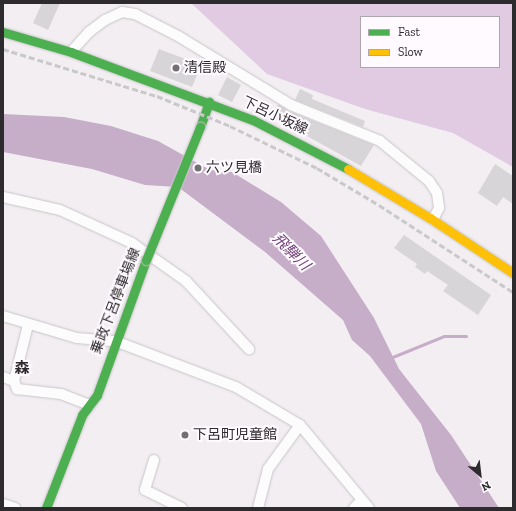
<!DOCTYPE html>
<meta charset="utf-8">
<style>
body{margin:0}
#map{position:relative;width:516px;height:511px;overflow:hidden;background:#f2eef2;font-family:"Zilla Slab","Noto Sans JP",serif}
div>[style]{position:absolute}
.forest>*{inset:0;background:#e0cbe2}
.water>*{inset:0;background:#c6adc8}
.stream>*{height:3px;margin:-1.5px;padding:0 1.5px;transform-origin:1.5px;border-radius:1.5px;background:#c6adc8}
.building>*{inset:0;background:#d8d5d8}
.roads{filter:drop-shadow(0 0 1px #c8c5c8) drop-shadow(0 0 1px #c8c5c8)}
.street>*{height:10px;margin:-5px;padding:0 5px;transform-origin:5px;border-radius:5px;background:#fdfcfd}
.fast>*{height:9px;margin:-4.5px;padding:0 4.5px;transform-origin:4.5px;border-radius:4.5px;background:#4caf50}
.slow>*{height:9px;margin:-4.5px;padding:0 4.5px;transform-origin:4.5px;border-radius:4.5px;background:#ffc107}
.rail>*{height:3px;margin-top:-1.5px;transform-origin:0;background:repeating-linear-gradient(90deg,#c9c9c9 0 6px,transparent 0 9px)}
.bridges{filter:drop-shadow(0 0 1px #c8c5c8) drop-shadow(0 0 1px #c8c5c8)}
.fast-bridge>*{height:9px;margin:-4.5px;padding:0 4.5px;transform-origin:4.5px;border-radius:4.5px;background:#4caf50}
.dots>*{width:11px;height:11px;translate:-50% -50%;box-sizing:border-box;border:2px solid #fefaff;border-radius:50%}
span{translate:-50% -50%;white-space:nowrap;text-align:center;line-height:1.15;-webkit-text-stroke:4px #fefaff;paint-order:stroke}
.poi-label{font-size:14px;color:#2e2b2e}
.left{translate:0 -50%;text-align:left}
.street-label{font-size:14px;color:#2e2b2e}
.water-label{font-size:15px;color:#714476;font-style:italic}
.neighbourhood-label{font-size:15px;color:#2e2b2e;font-weight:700}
.frame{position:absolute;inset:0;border:4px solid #2e2b2e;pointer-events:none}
.legend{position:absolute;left:360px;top:16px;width:140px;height:52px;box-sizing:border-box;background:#fefaff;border:1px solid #aba7ab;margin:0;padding:5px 7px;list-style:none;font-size:12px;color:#2e2b2e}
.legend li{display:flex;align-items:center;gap:8px;height:20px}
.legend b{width:20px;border:1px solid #aba7ab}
.north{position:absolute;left:460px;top:455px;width:40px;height:40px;-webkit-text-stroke:3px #fefaff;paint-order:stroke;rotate:152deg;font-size:11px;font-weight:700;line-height:16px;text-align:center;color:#2e2b2e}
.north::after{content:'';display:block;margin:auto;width:14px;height:18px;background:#2e2b2e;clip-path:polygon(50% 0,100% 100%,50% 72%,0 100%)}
</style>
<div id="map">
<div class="forest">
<i style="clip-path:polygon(evenodd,191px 3px,513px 3px,513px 167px,453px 133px,365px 109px,267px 74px,191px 3px,361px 17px,499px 17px,499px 67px,361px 67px,361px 17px)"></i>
</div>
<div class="water">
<i style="clip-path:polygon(3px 114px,64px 117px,111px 126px,158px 141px,210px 170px,232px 172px,281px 202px,321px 236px,374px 318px,399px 369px,451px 435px,499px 508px,460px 508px,436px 471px,421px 424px,370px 356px,352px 340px,343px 320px,265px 252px,178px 187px,145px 185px,92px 169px,3px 152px)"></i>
</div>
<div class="stream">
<i style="left:390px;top:358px;width:58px;rotate:-22.2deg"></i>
<i style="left:444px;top:336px;width:22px"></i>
</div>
<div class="building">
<i style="clip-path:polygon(42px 3px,60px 3px,48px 30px,33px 23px)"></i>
<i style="clip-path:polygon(159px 49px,201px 65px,192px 87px,150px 71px)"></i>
<i style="clip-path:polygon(227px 77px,241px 85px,232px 102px,218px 95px)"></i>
<i style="clip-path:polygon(300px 89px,313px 95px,312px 99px,365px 121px,363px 127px,295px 100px)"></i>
<i style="clip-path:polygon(278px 104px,289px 111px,374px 145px,361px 166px,271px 116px)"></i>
<i style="clip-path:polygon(495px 164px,513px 176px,513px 204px,503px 197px,497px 206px,478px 193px)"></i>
<i style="clip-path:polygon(404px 235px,491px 295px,478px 315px,443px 291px,448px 285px,427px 271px,425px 274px,415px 267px,417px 264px,394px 248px)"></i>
</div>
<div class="roads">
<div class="street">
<i style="left:71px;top:52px;width:27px;rotate:-48deg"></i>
<i style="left:89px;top:32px;width:20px;rotate:-37deg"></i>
<i style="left:105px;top:20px;width:19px;rotate:-25deg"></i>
<i style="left:122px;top:12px;width:13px;rotate:9deg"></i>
<i style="left:135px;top:14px;width:48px;rotate:27.1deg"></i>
<i style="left:178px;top:36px;width:132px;rotate:31.4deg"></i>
<i style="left:291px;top:105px;width:96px;rotate:22deg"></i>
<i style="left:380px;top:141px;width:63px;rotate:39.2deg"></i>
<i style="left:429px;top:181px;width:14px;rotate:56deg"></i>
<i style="left:437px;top:193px;width:15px;rotate:82deg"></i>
<i style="left:439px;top:208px;width:13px;rotate:117deg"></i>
<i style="left:3px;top:197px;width:58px;rotate:12.8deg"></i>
<i style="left:60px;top:210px;width:79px;rotate:24.6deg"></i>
<i style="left:132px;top:243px;width:66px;rotate:35.1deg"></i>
<i style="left:186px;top:281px;width:93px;rotate:47.2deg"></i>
<i style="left:3px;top:316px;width:77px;rotate:16.6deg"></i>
<i style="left:77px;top:338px;width:38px;rotate:5deg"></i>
<i style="left:115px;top:341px;width:129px;rotate:20.8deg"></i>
<i style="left:236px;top:387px;width:74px;rotate:30.7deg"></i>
<i style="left:300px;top:425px;width:108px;rotate:50.3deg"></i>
<i style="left:3px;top:377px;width:12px;rotate:20deg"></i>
<i style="left:14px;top:381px;width:58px;rotate:-76deg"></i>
<i style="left:14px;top:381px;width:9px;rotate:69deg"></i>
<i style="left:17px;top:389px;width:44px;rotate:6.5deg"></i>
<i style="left:61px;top:394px;width:31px;rotate:21deg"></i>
<i style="left:154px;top:460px;width:31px;rotate:107deg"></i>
<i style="left:145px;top:490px;width:41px;rotate:25.9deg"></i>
<i style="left:3px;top:504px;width:13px;rotate:18deg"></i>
<i style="left:258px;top:508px;width:40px;rotate:-75.6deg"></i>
<i style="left:268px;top:469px;width:54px;rotate:-54deg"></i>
<i style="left:354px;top:508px;width:11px;rotate:-45deg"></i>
</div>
<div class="fast">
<i style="left:3px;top:32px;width:71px;rotate:16.4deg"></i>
<i style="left:71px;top:52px;width:194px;rotate:20.5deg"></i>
<i style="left:253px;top:120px;width:107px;rotate:27.3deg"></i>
<i style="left:200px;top:127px;width:27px;rotate:-70deg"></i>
<i style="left:46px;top:508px;width:100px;rotate:-68.8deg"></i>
<i style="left:82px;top:415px;width:25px;rotate:-53deg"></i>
<i style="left:97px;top:395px;width:144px;rotate:-70.1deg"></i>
</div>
<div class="slow">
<i style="left:348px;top:169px;width:96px;rotate:30.9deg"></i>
<i style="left:430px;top:218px;width:100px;rotate:33.5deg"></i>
</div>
</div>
<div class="rail">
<i style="left:3px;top:49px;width:161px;rotate:17deg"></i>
<i style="left:157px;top:96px;width:79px;rotate:22.3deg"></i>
<i style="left:230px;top:126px;width:97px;rotate:25.8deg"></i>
<i style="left:317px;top:168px;width:72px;rotate:30.8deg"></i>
<i style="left:379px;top:205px;width:160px;rotate:33deg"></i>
</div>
<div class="bridges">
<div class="fast-bridge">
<i style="left:146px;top:260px;width:144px;rotate:-67.9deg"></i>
</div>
</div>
<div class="dots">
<i style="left:176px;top:68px;background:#736f73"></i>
<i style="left:198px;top:168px;background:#736f73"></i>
<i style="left:185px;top:435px;background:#736f73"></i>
</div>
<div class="poi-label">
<span class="left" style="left:184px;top:68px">清信殿</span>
<span class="left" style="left:206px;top:168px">六ツ見橋</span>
<span class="left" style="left:193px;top:435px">下呂町児童館</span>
</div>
<div class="street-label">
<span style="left:275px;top:116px;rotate:25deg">下呂小坂線</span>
<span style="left:116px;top:301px;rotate:-69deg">乗政下呂停車場線</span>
</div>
<div class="water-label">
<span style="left:291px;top:252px;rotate:45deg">飛騨川</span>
</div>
<div class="neighbourhood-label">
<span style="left:22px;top:369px">森</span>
</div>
<div class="frame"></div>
<ul class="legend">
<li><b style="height:5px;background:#4caf50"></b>Fast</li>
<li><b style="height:5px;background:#ffc107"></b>Slow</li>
</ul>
<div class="north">N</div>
</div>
